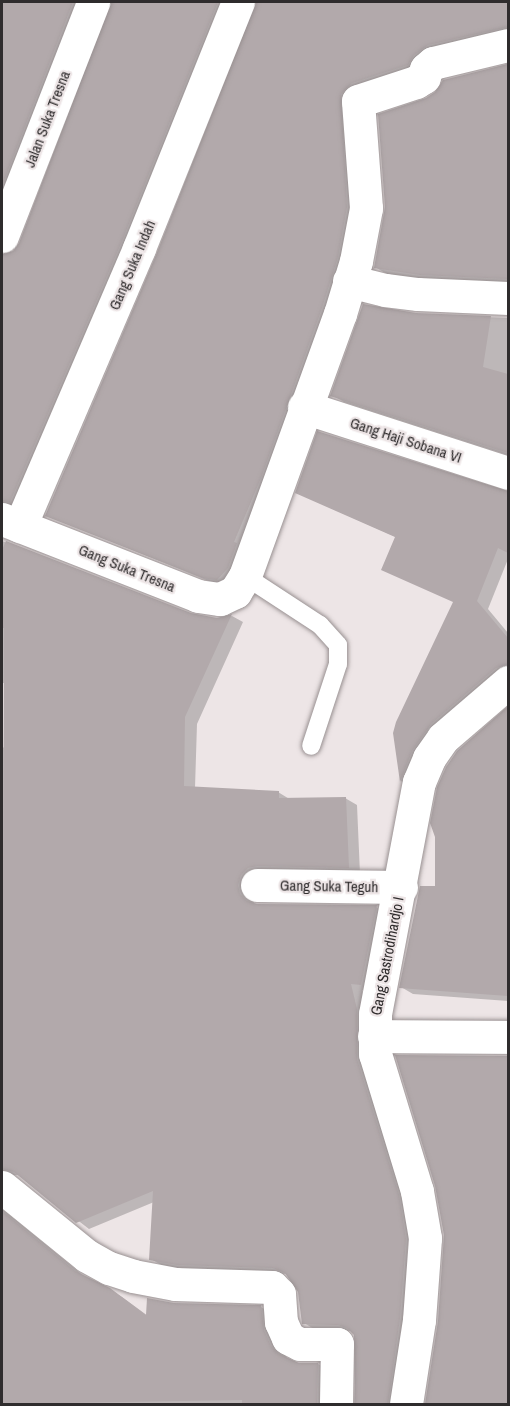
<!DOCTYPE html>
<style>
body{margin:0}
#map{position:relative;width:510px;height:1406px;overflow:hidden;background:#ede5e6;font-family:"Archivo Narrow",sans-serif}
div>[style]{position:absolute}
.shadow>*{inset:0;background:#0003}
.building>*{inset:0;background:#b2a9ab}
.roads{filter:drop-shadow(0 0 2px #989091) drop-shadow(0 0 2px #989091)}
.lane>*{height:18px;margin:-9px;padding:0 9px;transform-origin:9px;border-radius:9px;background:#fff}
.street>*{height:33px;margin:-16.5px;padding:0 16.5px;transform-origin:16.5px;border-radius:16.5px;background:#fff}
span{translate:-50% -50%;white-space:nowrap;text-align:center;line-height:1.15;-webkit-text-stroke:4.5px #ede5e6;paint-order:stroke}
.street-label{font-size:15px;color:#2f2c2d}
.frame{position:absolute;inset:0;border:3px solid #2f2c2d;pointer-events:none}
</style>
<div id="map">
<div class="shadow">
<i style="clip-path:polygon(2px 2px,88px 2px,2px 223px)"></i>
<i style="clip-path:polygon(113px 2px,233px 2px,22px 508px,2px 512px,2px 256px,14px 252px,21px 244px)"></i>
<i style="clip-path:polygon(258px 2px,508px 2px,508px 35px,365px 89px,359px 214px,240px 575px,216px 584px,47px 515px,158px 256px,257px 9px)"></i>
<i style="clip-path:polygon(508px 64px,508px 285px,433px 281px,387px 274px,375px 267px,427px 99px,436px 93px,444px 81px)"></i>
<i style="clip-path:polygon(416px 314px,508px 318px,508px 455px,344px 402px,332px 395px)"></i>
<i style="clip-path:polygon(502px 492px,508px 493px,508px 559px,488px 609px,508px 633px,508px 674px,412px 788px,401px 781px,395px 733px,454px 602px,396px 537px,297px 493px)"></i>
<i style="clip-path:polygon(2px 541px,191px 615px,218px 619px,232px 616px,243px 622px,197px 724px,195px 788px,278px 792px,291px 800px,345px 798px,357px 805px,360px 874px,250px 893px,255px 905px,376px 907px,388px 914px,373px 991px,362px 990px,410px 1203px,400px 1404px,354px 1404px,357px 1344px,355px 1335px,351px 1331px,316px 1330px,304px 1323px,299px 1291px,286px 1274px,190px 1271px,163px 1266px,151px 1259px,154px 1202px,89px 1229px,19px 1175px,9px 1175px,2px 1180px,2px 748px,5px 747px,5px 683px,2px 683px)"></i>
<i style="clip-path:polygon(508px 708px,508px 1001px,413px 994px,401px 987px,436px 887px,458px 752px)"></i>
<i style="clip-path:polygon(397px 1057px,508px 1057px,508px 1404px,426px 1404px,439px 1323px,445px 1239px,436px 1185px)"></i>
<i style="clip-path:polygon(2px 1209px,85px 1277px,122px 1297px,148px 1316px,174px 1304px,261px 1307px,273px 1314px,276px 1338px,288px 1360px,299px 1364px,318px 1364px,330px 1371px,329px 1404px,2px 1404px)"></i>
</div>
<div class="building">
<i style="clip-path:polygon(2px 2px,73px 2px,2px 186px)"></i>
<i style="clip-path:polygon(111px 2px,218px 2px,122px 241px,10px 502px,2px 501px,2px 254px,13px 251px,19px 243px)"></i>
<i style="clip-path:polygon(256px 2px,508px 2px,508px 27px,428px 45px,414px 55px,408px 65px,352px 83px,341px 94px,347px 207px,338px 257px,322px 308px,261px 478px,234px 542px,237px 543px,228px 568px,217px 580px,203px 578px,45px 516px,156px 255px)"></i>
<i style="clip-path:polygon(508px 64px,508px 279px,420px 275px,374px 268px,385px 207px,378px 114px,426px 98px,435px 92px,443px 80px)"></i>
<i style="clip-path:polygon(363px 304px,416px 313px,491px 316px,483px 367px,508px 374px,508px 453px,330px 396px)"></i>
<i style="clip-path:polygon(317px 431px,508px 491px,508px 553px,498px 548px,477px 601px,508px 638px,508px 664px,496px 668px,431px 724px,412px 751px,400px 782px,393px 733px,396px 722px,453px 602px,381px 570px,395px 537px,295px 493px)"></i>
<i style="clip-path:polygon(6px 541px,191px 613px,217px 618px,232px 614px,185px 717px,184px 786px,279px 791px,279px 798px,346px 797px,349px 868px,257px 866px,248px 868px,241px 875px,238px 885px,240px 894px,247px 901px,257px 904px,377px 905px,361px 985px,351px 984px,357px 1009px,357px 1059px,399px 1195px,406px 1239px,400px 1318px,388px 1404px,355px 1404px,354px 1335px,347px 1328px,338px 1325px,302px 1324px,298px 1292px,285px 1273px,273px 1268px,177px 1265px,149px 1260px,153px 1191px,76px 1223px,14px 1172px,2px 1169px,4px 628px,2px 628px,2px 550px)"></i>
<i style="clip-path:polygon(508px 706px,508px 996px,399px 988px,420px 886px,435px 886px,435px 837px,430px 823px,437px 787px,446px 767px,457px 751px)"></i>
<i style="clip-path:polygon(395px 1055px,508px 1056px,508px 1402px,505px 1404px,425px 1404px,438px 1321px,444px 1235px,435px 1186px)"></i>
<i style="clip-path:polygon(2px 1211px,75px 1271px,110px 1288px,146px 1315px,147px 1298px,174px 1303px,261px 1305px,264px 1330px,271px 1346px,279px 1354px,299px 1363px,318px 1363px,317px 1404px,242px 1404px,242px 1400px,2px 1404px)"></i>
</div>
<div class="roads">
<div class="lane">
<i style="left:245px;top:576px;width:90px;rotate:33.2deg"></i>
<i style="left:320px;top:625px;width:27px;rotate:48deg"></i>
<i style="left:338px;top:645px;width:19px;rotate:90deg"></i>
<i style="left:338px;top:664px;width:86px;rotate:108.2deg"></i>
</div>
<div class="street">
<i style="left:2px;top:236px;width:251px;rotate:-68.7deg"></i>
<i style="left:349px;top:281px;width:37px;rotate:14deg"></i>
<i style="left:385px;top:290px;width:33px;rotate:7deg"></i>
<i style="left:418px;top:294px;width:90px;rotate:2.5deg"></i>
<i style="left:304px;top:407px;width:214px;rotate:17.9deg"></i>
<i style="left:2px;top:519px;width:211px;rotate:21.4deg"></i>
<i style="left:198px;top:596px;width:22px;rotate:8deg"></i>
<i style="left:220px;top:599px;width:17px;rotate:-25deg"></i>
<i style="left:235px;top:592px;width:19px;rotate:-58deg"></i>
<i style="left:245px;top:576px;width:279px;rotate:-70.1deg"></i>
<i style="left:340px;top:314px;width:55px;rotate:-73.2deg"></i>
<i style="left:356px;top:261px;width:54px;rotate:-79.3deg"></i>
<i style="left:366px;top:208px;width:107px;rotate:-94.3deg"></i>
<i style="left:358px;top:101px;width:61px;rotate:-18.1deg"></i>
<i style="left:416px;top:82px;width:9px;rotate:-32deg"></i>
<i style="left:424px;top:77px;width:8px;rotate:-76deg"></i>
<i style="left:426px;top:69px;width:9px;rotate:-41deg"></i>
<i style="left:433px;top:63px;width:77px;rotate:-13.5deg"></i>
<i style="left:20px;top:526px;width:302px;rotate:-66.8deg"></i>
<i style="left:139px;top:248px;width:265px;rotate:-68.1deg"></i>
<i style="left:257px;top:885px;width:144px;rotate:0.8deg"></i>
<i style="left:374px;top:1036px;width:134px;rotate:0.4deg"></i>
<i style="left:2px;top:1187px;width:109px;rotate:39.1deg"></i>
<i style="left:87px;top:1256px;width:25px;rotate:29deg"></i>
<i style="left:109px;top:1268px;width:25px;rotate:18deg"></i>
<i style="left:133px;top:1276px;width:43px;rotate:10.8deg"></i>
<i style="left:175px;top:1284px;width:97px;rotate:1.8deg"></i>
<i style="left:272px;top:1287px;width:10px;rotate:45deg"></i>
<i style="left:279px;top:1294px;width:28px;rotate:86deg"></i>
<i style="left:281px;top:1322px;width:17px;rotate:66deg"></i>
<i style="left:288px;top:1338px;width:13px;rotate:27deg"></i>
<i style="left:300px;top:1344px;width:37px"></i>
<i style="left:337px;top:1344px;width:60px;rotate:91deg"></i>
<i style="left:406px;top:1404px;width:85px;rotate:-81.2deg"></i>
<i style="left:419px;top:1320px;width:82px;rotate:-85.8deg"></i>
<i style="left:425px;top:1238px;width:48px;rotate:-99.7deg"></i>
<i style="left:417px;top:1191px;width:143px;rotate:-107deg"></i>
<i style="left:375px;top:1054px;width:40px;rotate:-90deg"></i>
<i style="left:375px;top:1014px;width:236px;rotate:-79.3deg"></i>
<i style="left:419px;top:782px;width:26px;rotate:-67deg"></i>
<i style="left:429px;top:758px;width:24px;rotate:-55deg"></i>
<i style="left:443px;top:738px;width:86px;rotate:-40.7deg"></i>
</div>
</div>
<div class="street-label">
<span style="left:47px;top:119px;rotate:-69deg">Jalan Suka Tresna</span>
<span style="left:132px;top:265px;rotate:-67deg">Gang Suka Indah</span>
<span style="left:406px;top:440px;rotate:18deg">Gang Haji Sobana VI</span>
<span style="left:127px;top:568px;rotate:22deg">Gang Suka Tresna</span>
<span style="left:329px;top:886px;rotate:1deg">Gang Suka Teguh</span>
<span style="left:387px;top:956px;rotate:-79deg">Gang Sastrodihardjo I</span>
</div>
<div class="frame"></div>
</div>
